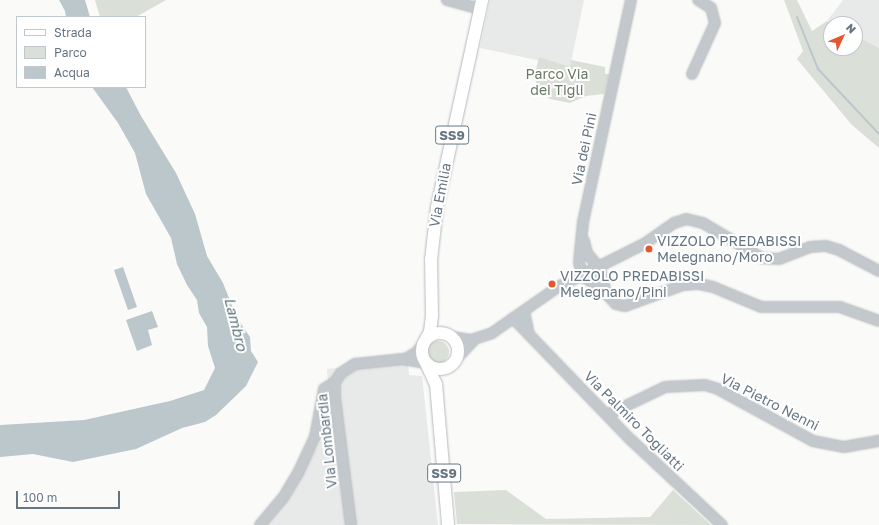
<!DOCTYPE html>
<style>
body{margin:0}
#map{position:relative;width:879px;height:525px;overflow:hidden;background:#fafaf8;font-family:"Golos Text",sans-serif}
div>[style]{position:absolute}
.built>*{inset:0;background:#e8e9e9}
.green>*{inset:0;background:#dadfd7}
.round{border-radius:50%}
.water>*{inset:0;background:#bbc7cb}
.stream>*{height:2px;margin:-1px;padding:0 1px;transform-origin:1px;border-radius:1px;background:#bbc7cb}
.roads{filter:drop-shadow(0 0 1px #b5babe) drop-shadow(0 0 1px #b5babe)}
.minor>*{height:10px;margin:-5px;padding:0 5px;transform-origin:5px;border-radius:5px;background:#c3c8cc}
.major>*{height:12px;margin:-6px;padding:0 6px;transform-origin:6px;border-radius:6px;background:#fff}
.major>.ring{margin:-6px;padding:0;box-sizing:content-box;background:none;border:12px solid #fff;border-radius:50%}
.dots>*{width:11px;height:11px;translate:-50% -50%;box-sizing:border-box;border:2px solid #fff;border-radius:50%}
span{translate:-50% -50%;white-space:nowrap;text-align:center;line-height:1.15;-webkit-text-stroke:4px #fff;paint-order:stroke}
.shield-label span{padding:1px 3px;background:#fff;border:1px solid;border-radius:3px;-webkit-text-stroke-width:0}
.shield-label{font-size:13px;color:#657683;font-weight:700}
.park-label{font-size:14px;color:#687a64}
.street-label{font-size:14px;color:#657683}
.poi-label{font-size:14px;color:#657683}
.left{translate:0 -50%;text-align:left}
.water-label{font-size:15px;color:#60757c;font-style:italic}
.legend{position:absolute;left:16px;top:16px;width:130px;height:72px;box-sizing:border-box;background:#fff;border:1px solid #c1c8cd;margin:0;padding:5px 7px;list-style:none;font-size:12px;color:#657683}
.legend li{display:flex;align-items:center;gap:8px;height:20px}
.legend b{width:20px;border:1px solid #c1c8cd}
.north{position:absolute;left:823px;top:16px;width:40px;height:40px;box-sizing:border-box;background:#fff;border:1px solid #c1c8cd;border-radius:50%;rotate:46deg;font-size:11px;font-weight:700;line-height:16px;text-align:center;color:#657683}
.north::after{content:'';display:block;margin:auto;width:14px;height:18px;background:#e4572e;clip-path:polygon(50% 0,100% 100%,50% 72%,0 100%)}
.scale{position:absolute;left:16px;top:491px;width:104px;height:18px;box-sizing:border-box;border:2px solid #657683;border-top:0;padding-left:5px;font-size:12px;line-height:14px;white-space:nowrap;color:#657683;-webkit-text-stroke:3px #fff;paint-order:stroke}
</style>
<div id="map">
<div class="built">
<i style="clip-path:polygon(490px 0,584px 0,570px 67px,480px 48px)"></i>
<i style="clip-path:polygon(843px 0,879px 0,879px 48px,855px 35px,855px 24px,834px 24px,827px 21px)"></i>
<i style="clip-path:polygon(408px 362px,409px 375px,422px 376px,438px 525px,266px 525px,286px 501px,331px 424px,327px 369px)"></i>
</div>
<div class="green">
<i style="clip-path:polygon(95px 0,166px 0,136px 17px,100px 17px)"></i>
<i style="clip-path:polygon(784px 0,797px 0,812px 31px,827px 21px,834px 24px,831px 24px,831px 48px,855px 48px,855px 35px,879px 48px,879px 148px,851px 124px,797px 59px,803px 51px)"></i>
<i style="clip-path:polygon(539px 57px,570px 67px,571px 60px,605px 67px,605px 74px,609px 74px,604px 94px,586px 96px,570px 103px,550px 99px,541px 92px,534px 78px)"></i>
<i class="round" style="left:427px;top:341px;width:22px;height:22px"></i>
<i style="clip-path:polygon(506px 490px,546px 519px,650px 517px,673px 490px,711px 525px,457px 524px,454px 492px)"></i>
</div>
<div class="water">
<i style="clip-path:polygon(59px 0,85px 0,90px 17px,66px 17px,65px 11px)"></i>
<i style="clip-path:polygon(92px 87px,126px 87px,128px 91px,141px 116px,176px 173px,195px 214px,207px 256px,223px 283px,237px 318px,250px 337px,251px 351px,258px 362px,246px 386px,216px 415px,205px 422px,182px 428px,136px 449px,73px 462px,33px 454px,0 457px,0 425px,84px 420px,170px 401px,204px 390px,215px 368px,208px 346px,207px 327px,199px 313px,197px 300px,187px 285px,177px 264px,171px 238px,146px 194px,135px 153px,118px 123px)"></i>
<i style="clip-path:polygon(123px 267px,137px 307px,128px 310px,114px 270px)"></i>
<i style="clip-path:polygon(152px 311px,158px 327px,148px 330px,152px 345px,137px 351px,126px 320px)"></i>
</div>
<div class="stream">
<i style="left:797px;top:17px;width:56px;rotate:68deg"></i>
<i style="left:818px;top:69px;width:89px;rotate:46.8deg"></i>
</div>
<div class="roads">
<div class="minor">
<i style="left:447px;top:0;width:34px;rotate:15deg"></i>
<i style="left:631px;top:0;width:227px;rotate:102.2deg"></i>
<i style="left:583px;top:222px;width:41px;rotate:95.6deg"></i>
<i style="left:579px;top:263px;width:15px;rotate:74deg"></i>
<i style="left:583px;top:277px;width:21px;rotate:31deg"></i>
<i style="left:601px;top:288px;width:22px;rotate:47deg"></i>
<i style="left:616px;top:304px;width:9px;rotate:13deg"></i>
<i style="left:625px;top:306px;width:62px;rotate:-19.9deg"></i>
<i style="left:683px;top:285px;width:16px;rotate:-4deg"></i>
<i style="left:699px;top:284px;width:14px;rotate:12deg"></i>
<i style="left:713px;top:287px;width:52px;rotate:22.6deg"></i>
<i style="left:761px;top:307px;width:79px"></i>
<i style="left:840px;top:307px;width:41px;rotate:19.7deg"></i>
<i style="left:692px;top:74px;width:56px;rotate:-65.7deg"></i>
<i style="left:715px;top:23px;width:16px;rotate:-105deg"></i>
<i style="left:711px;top:8px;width:15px;rotate:-148deg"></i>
<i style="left:584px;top:241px;width:12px;rotate:76deg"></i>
<i style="left:587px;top:253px;width:21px;rotate:51deg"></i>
<i style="left:600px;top:269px;width:25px;rotate:76deg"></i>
<i style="left:524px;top:311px;width:24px;rotate:78deg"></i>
<i style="left:513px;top:318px;width:168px;rotate:46deg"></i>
<i style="left:630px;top:439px;width:126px;rotate:43.1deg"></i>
<i style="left:452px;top:337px;width:19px;rotate:9deg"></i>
<i style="left:471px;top:340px;width:22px;rotate:-18deg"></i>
<i style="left:492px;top:333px;width:80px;rotate:-34.9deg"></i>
<i style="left:558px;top:287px;width:96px;rotate:-26.6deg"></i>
<i style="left:644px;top:244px;width:37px;rotate:-35deg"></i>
<i style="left:674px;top:223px;width:13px;rotate:-18deg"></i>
<i style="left:686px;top:219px;width:17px;rotate:13deg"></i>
<i style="left:703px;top:223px;width:69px;rotate:30.7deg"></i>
<i style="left:762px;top:258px;width:17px;rotate:3deg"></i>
<i style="left:779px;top:259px;width:33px;rotate:-21deg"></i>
<i style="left:810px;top:247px;width:16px;rotate:-4deg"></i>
<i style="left:826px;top:246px;width:14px;rotate:17deg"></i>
<i style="left:839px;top:250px;width:45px;rotate:27.7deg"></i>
<i style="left:457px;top:358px;width:26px;rotate:-47deg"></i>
<i style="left:405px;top:359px;width:14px;rotate:-30deg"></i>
<i style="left:417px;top:352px;width:10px;rotate:-53deg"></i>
<i style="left:607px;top:415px;width:64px;rotate:-25.8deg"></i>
<i style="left:665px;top:387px;width:40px;rotate:-2.9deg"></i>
<i style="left:705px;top:385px;width:14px;rotate:17deg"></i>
<i style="left:718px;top:389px;width:108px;rotate:28.7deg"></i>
<i style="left:813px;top:441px;width:32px;rotate:11deg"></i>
<i style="left:844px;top:447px;width:36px;rotate:-10deg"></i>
<i style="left:260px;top:525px;width:35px;rotate:-50deg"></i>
<i style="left:283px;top:498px;width:31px;rotate:-59deg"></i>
<i style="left:299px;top:471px;width:38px;rotate:-65deg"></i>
<i style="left:315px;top:437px;width:49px;rotate:-79.4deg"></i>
<i style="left:324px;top:389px;width:13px;rotate:-32deg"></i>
<i style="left:351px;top:525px;width:127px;rotate:-97.2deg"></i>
<i style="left:335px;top:399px;width:17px;rotate:-90deg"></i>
<i style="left:335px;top:382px;width:11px;rotate:-56deg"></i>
<i style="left:341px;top:373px;width:17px;rotate:-33deg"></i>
<i style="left:355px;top:364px;width:48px;rotate:-5.9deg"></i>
<i style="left:403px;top:359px;width:23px;rotate:10deg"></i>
</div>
<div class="major">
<i class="ring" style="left:422px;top:333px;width:24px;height:24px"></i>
<i style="left:426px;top:339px;width:8px;rotate:-60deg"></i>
<i style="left:430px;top:332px;width:17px;rotate:-83deg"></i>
<i style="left:432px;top:315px;width:55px;rotate:-91deg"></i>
<i style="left:431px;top:260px;width:53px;rotate:-83.5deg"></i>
<i style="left:437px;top:207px;width:212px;rotate:-77.7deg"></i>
<i style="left:426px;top:363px;width:23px;rotate:65deg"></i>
<i style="left:436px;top:384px;width:142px;rotate:85.1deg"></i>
</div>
</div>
<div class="dots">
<i style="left:649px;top:249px;background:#e4572e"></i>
<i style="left:552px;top:284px;background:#e4572e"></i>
</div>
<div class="shield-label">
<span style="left:452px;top:135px">SS9</span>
<span style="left:444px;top:473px">SS9</span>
</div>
<div class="park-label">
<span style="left:557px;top:82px">Parco Via<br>dei Tigli</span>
</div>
<div class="street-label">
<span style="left:584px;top:149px;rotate:-78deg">Via dei Pini</span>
<span style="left:440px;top:195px;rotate:-79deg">Via Emilia</span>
<span style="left:770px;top:402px;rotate:27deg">Via Pietro Nenni</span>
<span style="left:634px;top:421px;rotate:45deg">Via Palmiro Togliatti</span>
<span style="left:327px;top:441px;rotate:-96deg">Via Lombardia</span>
</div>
<div class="poi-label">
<span class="left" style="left:657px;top:249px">VIZZOLO PREDABISSI<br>Melegnano/Moro</span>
<span class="left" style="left:560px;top:284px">VIZZOLO PREDABISSI<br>Melegnano/Pini</span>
</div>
<div class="water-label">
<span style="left:236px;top:324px;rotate:76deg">Lambro</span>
</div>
<ul class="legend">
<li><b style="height:5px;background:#fff"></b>Strada</li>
<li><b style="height:11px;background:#dadfd7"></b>Parco</li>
<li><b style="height:11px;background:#bbc7cb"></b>Acqua</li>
</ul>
<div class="north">N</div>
<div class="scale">100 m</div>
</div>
